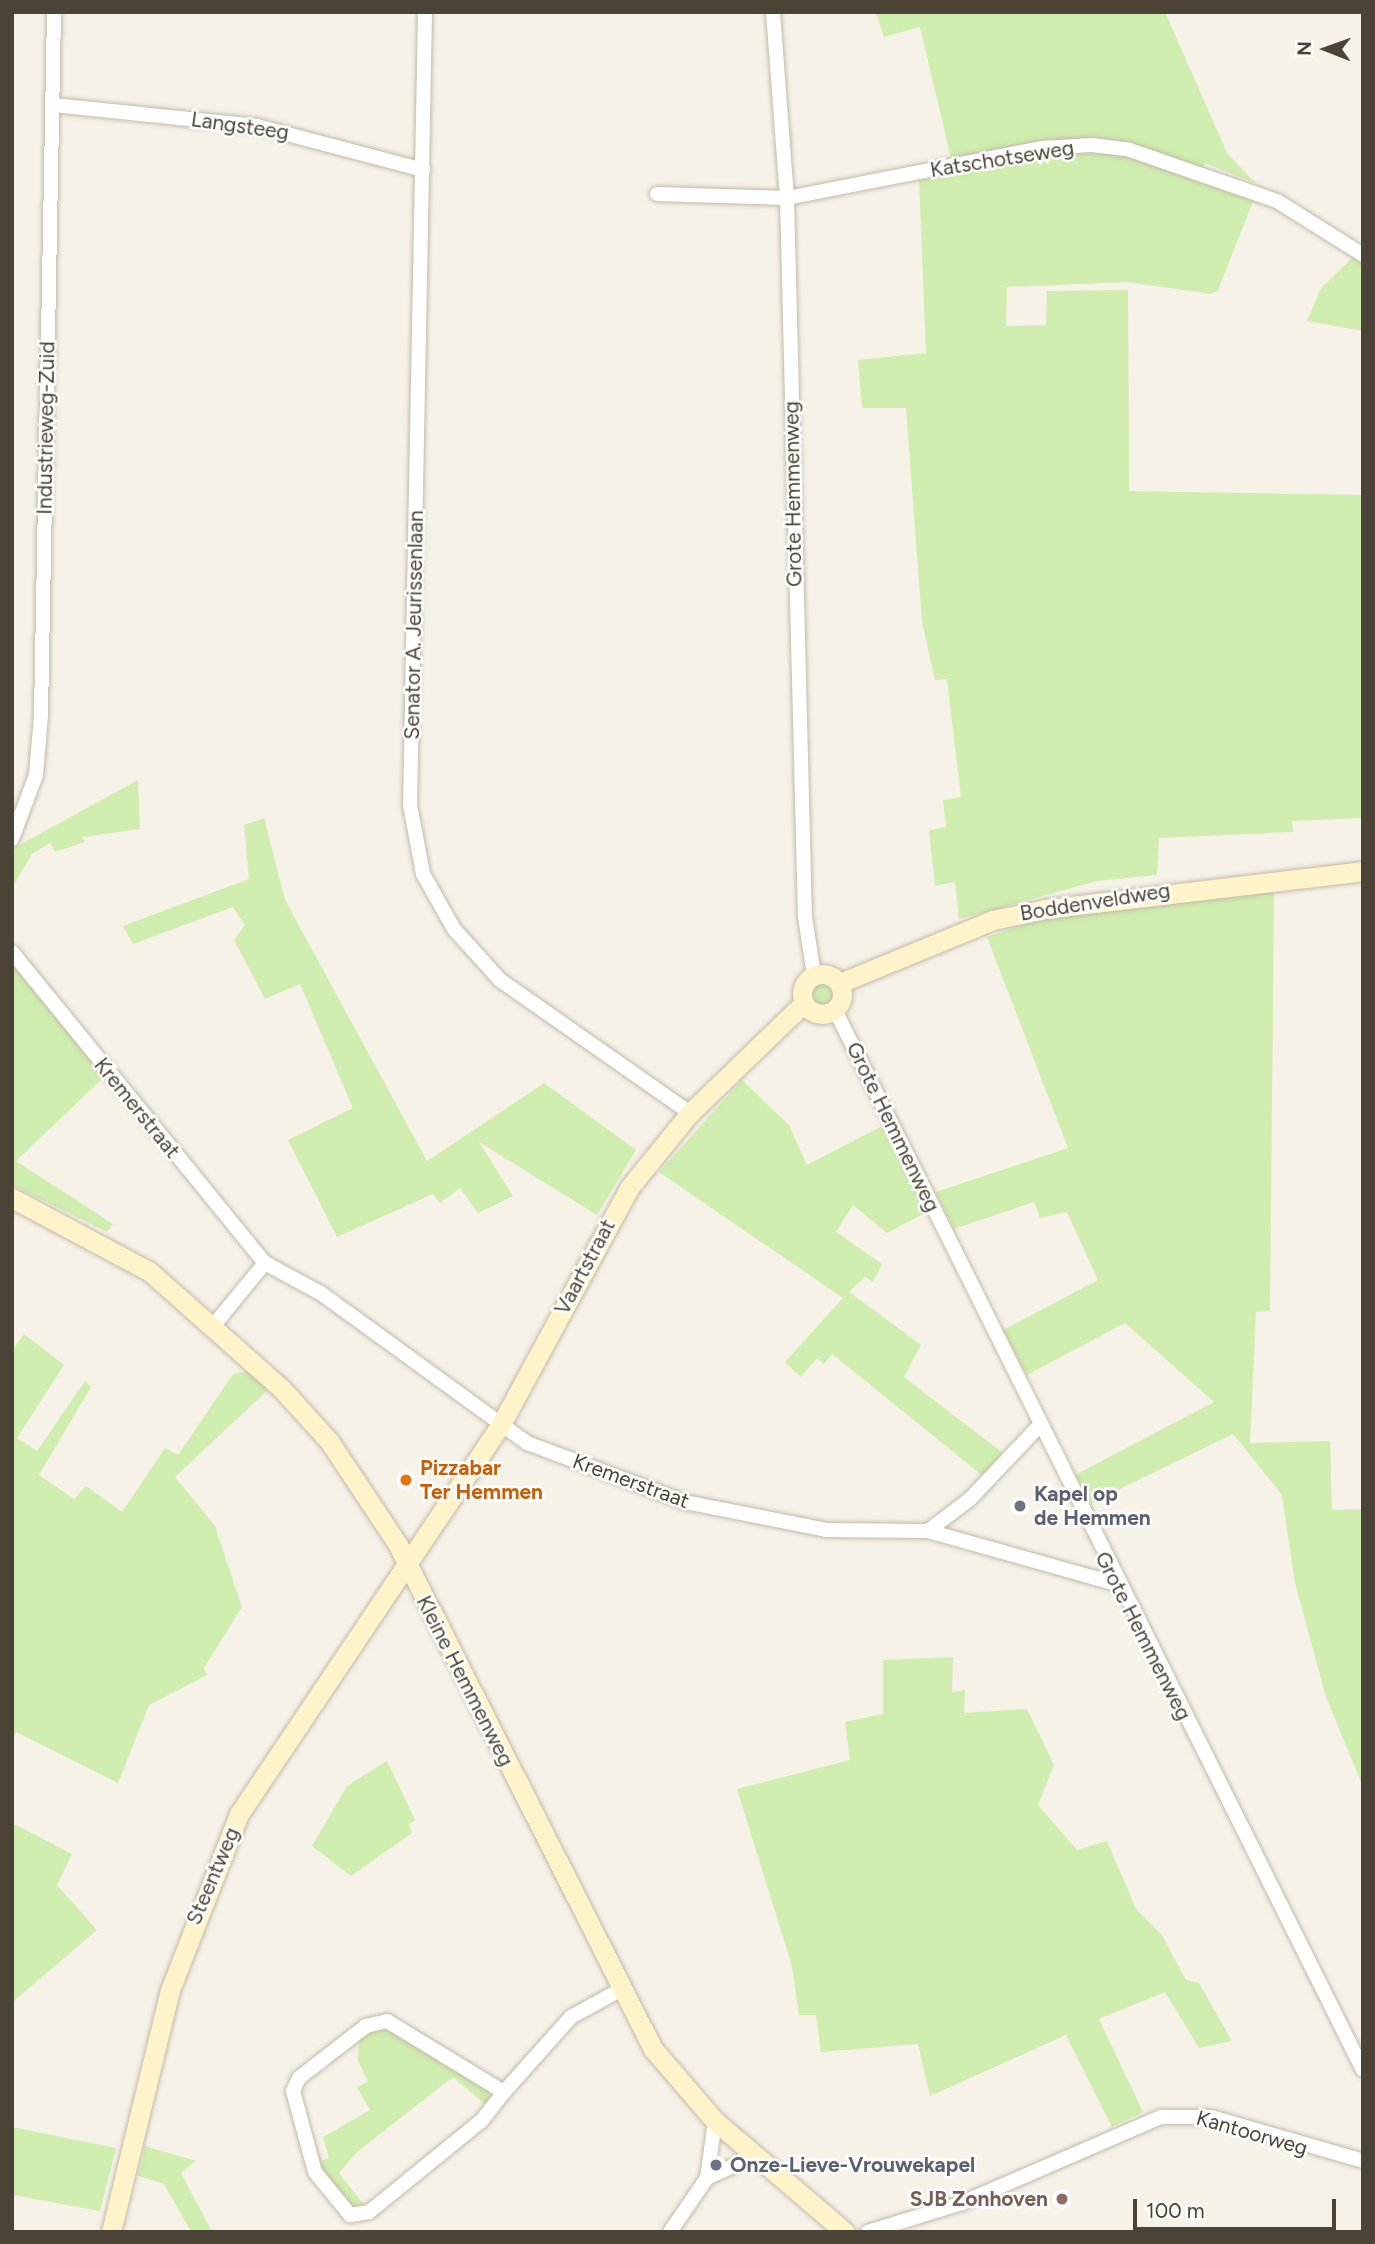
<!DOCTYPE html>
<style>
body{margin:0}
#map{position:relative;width:1375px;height:2244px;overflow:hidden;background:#f6f2e8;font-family:Figtree,sans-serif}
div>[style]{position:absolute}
.green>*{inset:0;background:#cfedae}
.round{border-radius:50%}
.roads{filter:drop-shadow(0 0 2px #c2baaa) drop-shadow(0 0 2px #c2baaa)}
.street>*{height:14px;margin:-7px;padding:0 7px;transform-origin:7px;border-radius:7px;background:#fff}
.secondary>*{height:19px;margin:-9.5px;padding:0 9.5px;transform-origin:9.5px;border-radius:9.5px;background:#fff3c9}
.secondary>.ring{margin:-9.5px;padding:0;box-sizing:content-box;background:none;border:19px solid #fff3c9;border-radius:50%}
.dots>*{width:19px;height:19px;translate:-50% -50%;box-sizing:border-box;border:4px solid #fff;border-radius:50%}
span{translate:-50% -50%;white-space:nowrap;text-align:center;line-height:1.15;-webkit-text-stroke:5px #fff;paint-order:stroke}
.street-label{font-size:21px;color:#4a4336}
.food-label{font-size:21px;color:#c56008;font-weight:700}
.left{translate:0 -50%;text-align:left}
.worship-label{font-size:21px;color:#5b616d;font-weight:700}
.education-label{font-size:21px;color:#785e54;font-weight:700}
.right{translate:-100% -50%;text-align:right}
.frame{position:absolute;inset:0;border:14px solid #4a4336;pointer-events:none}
.north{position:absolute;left:1291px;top:14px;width:70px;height:70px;-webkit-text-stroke:5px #fff;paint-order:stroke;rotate:271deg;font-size:19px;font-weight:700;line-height:28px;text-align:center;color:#4a4336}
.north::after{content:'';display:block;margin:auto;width:24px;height:32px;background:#4a4336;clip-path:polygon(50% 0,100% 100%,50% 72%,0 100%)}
.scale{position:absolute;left:1133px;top:2199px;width:203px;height:32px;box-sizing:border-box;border:4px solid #4a4336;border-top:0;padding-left:9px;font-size:21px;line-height:24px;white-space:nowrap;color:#4a4336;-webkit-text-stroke:5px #fff;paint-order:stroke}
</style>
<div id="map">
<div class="green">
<i style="clip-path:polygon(876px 12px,1165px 12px,1227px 153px,1255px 183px,1205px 163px,1197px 176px,1254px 199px,1218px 290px,1212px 294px,1127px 282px,1007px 287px,1006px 326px,1046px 325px,1047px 291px,1128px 290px,1129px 491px,1363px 495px,1363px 818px,1292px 821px,1293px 832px,1159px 838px,1157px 875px,1097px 881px,959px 919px,955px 882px,935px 886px,929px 830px,946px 827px,943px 800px,961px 797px,947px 679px,935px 680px,922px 622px,906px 408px,862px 408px,858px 360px,926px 353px,919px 180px,955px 175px,920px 27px,884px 37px)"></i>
<i style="clip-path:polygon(1354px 256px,1363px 263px,1363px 331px,1307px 321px,1321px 288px)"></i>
<i style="clip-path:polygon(138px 780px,140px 829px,82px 837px,85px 842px,55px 852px,50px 843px,32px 854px,12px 888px,14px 848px)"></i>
<i style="clip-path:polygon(264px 818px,285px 900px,427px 1161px,544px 1083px,636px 1150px,597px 1215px,479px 1142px,513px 1196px,478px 1213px,460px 1188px,440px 1203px,433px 1194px,337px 1237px,288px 1140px,353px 1108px,300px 984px,265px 999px,234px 940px,245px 925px,233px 907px,133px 944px,123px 926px,249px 879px,244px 825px)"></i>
<i style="clip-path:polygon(1274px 892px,1270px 1311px,1256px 1312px,1250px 1443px,1330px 1441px,1332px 1510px,1363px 1509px,1363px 1787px,1326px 1697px,1295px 1583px,1282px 1495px,1233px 1434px,1089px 1504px,1075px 1475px,1214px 1402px,1125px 1323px,1027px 1375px,1003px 1330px,1098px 1280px,1067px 1212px,1040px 1218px,1034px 1202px,954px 1229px,936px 1192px,1068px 1148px,987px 937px,1041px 919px,1139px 902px)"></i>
<i style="clip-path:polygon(12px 960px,104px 1077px,16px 1161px,113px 1224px,107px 1232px,12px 1185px)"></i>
<i class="round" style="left:810px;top:982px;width:26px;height:26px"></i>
<i style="clip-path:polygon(742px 1080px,789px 1125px,807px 1165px,882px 1126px,925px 1213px,887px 1233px,853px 1205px,836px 1232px,882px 1264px,873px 1282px,865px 1277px,849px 1292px,921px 1345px,904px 1377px,1004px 1454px,983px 1476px,832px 1354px,824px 1364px,817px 1358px,801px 1377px,785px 1362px,843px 1298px,659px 1172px)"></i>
<i style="clip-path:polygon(24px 1334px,64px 1365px,17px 1438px,37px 1451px,85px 1381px,91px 1387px,39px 1475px,74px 1499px,86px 1486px,122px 1512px,165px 1448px,178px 1455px,233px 1374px,253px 1371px,270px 1388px,175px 1477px,215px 1526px,242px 1607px,204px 1668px,207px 1675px,149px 1705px,118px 1783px,16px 1732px,12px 1740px,12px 1351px)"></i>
<i style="clip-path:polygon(953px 1657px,952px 1692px,965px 1690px,964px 1713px,1027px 1709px,1054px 1765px,1038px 1805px,1077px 1850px,1107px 1841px,1136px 1909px,1161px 1934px,1186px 1980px,1199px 1983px,1232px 2041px,1199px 2048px,1165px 1992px,1099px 2019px,1143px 2112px,1112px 2127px,1066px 2035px,930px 2096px,918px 2044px,821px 2052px,816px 2015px,799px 2015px,792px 1966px,737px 1789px,850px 1760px,845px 1722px,883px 1714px,883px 1660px)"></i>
<i style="clip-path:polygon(387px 1761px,415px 1820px,409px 1824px,412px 1833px,351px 1876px,312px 1846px,347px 1786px)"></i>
<i style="clip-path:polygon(12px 1823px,72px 1854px,57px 1885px,97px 1930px,14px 2001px)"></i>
<i style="clip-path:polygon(382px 2026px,488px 2090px,490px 2098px,487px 2106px,453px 2077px,357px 2152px,339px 2173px,367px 2209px,353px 2211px,318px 2162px,329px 2158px,323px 2137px,370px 2110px,357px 2087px,368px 2081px,358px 2061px,359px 2039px)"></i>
<i style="clip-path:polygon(12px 2127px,116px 2148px,100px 2211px,12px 2195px)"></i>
<i style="clip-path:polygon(145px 2146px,196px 2161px,181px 2173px,212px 2232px,191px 2232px,164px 2184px,138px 2176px)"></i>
</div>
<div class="roads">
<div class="street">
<i style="left:425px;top:12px;width:793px;rotate:91.08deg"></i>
<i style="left:410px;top:805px;width:70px;rotate:79.3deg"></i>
<i style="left:423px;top:874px;width:63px;rotate:60.6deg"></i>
<i style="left:454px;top:929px;width:69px;rotate:48deg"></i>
<i style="left:500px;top:980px;width:232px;rotate:35deg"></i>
<i style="left:773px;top:12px;width:187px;rotate:85.7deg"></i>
<i style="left:787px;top:198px;width:719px;rotate:88.57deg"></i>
<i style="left:805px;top:917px;width:59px;rotate:81.2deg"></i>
<i style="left:53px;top:105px;width:205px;rotate:5.9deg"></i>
<i style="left:257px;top:126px;width:172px;rotate:14.8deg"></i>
<i style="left:657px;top:194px;width:130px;rotate:1.8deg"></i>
<i style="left:787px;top:198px;width:260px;rotate:-11.1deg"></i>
<i style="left:1042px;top:148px;width:50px;rotate:-3.4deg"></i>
<i style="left:1092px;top:145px;width:38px;rotate:7deg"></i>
<i style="left:1130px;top:150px;width:156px;rotate:19.1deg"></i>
<i style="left:1277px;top:201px;width:102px;rotate:32.1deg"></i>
<i style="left:12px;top:839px;width:68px;rotate:-69.4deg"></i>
<i style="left:36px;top:775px;width:60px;rotate:-85.2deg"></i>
<i style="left:41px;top:715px;width:703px;rotate:-88.94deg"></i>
<i style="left:12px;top:952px;width:401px;rotate:50.9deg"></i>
<i style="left:265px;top:1263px;width:65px;rotate:28.5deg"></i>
<i style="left:322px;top:1294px;width:253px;rotate:36deg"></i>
<i style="left:527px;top:1443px;width:169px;rotate:20.5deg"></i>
<i style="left:685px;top:1502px;width:144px;rotate:11.2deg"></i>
<i style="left:826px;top:1530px;width:102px;rotate:0.6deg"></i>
<i style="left:928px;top:1531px;width:196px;rotate:15.7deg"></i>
<i style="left:835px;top:1010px;width:1184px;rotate:63.52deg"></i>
<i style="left:214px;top:1325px;width:80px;rotate:-50.6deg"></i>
<i style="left:928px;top:1531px;width:53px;rotate:-37.3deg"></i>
<i style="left:970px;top:1499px;width:102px;rotate:-46.6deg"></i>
<i style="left:504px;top:2092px;width:37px;rotate:128deg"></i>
<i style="left:481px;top:2121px;width:144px;rotate:140.9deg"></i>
<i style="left:369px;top:2212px;width:19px;rotate:171deg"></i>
<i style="left:350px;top:2215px;width:55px;rotate:-129.1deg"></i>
<i style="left:315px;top:2172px;width:84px;rotate:-105.2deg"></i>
<i style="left:293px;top:2091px;width:14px;rotate:-65deg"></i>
<i style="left:299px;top:2078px;width:85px;rotate:-37.8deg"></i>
<i style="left:366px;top:2026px;width:22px;rotate:-13deg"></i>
<i style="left:387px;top:2021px;width:137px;rotate:31.3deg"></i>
<i style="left:504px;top:2092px;width:101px;rotate:-48.2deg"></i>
<i style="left:571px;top:2017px;width:56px;rotate:-28.9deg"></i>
<i style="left:707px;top:2178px;width:58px;rotate:-82deg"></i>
<i style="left:670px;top:2232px;width:65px;rotate:-55.6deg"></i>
<i style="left:707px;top:2178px;width:55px;rotate:-24.7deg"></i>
<i style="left:868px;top:2232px;width:98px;rotate:-17.1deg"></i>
<i style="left:962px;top:2203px;width:217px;rotate:-23.4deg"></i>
<i style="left:1161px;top:2117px;width:50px"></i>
<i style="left:1211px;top:2117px;width:158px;rotate:16.1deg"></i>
</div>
<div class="secondary">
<i class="ring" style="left:802px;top:974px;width:21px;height:21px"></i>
<i style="left:840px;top:983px;width:165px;rotate:-22.4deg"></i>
<i style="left:993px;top:920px;width:53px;rotate:-11.9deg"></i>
<i style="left:1045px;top:909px;width:320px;rotate:-6.8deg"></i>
<i style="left:12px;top:1198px;width:155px;rotate:28.1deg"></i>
<i style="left:149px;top:1271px;width:176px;rotate:41.6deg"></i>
<i style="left:281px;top:1388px;width:72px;rotate:47.8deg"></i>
<i style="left:329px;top:1441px;width:125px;rotate:56.4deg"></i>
<i style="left:398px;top:1545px;width:565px;rotate:63.16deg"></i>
<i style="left:653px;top:2049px;width:95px;rotate:49.3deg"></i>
<i style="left:715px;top:2121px;width:171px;rotate:40.5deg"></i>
<i style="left:111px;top:2232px;width:249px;rotate:-76.3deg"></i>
<i style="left:170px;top:1990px;width:189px;rotate:-68.6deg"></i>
<i style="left:239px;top:1814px;width:468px;rotate:-56.1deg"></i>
<i style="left:500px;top:1426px;width:271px;rotate:-61.5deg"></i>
<i style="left:629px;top:1188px;width:97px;rotate:-50.9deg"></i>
<i style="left:690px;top:1113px;width:158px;rotate:-44deg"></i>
</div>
</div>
<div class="dots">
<i style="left:406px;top:1480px;background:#e8710a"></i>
<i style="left:1020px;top:1506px;background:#6b7280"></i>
<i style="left:716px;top:2165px;background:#6b7280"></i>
<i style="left:1062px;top:2199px;background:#8d6e63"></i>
</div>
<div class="street-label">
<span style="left:240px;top:126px;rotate:8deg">Langsteeg</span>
<span style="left:1002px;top:159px;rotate:-9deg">Katschotseweg</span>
<span style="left:46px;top:428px;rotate:-89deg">Industrieweg-Zuid</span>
<span style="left:793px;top:494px;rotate:-91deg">Grote Hemmenweg</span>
<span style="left:414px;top:625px;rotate:-89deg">Senator A. Jeurissenlaan</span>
<span style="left:1095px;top:902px;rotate:-9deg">Boddenveldweg</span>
<span style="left:137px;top:1108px;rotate:51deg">Kremerstraat</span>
<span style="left:893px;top:1127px;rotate:64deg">Grote Hemmenweg</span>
<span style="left:585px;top:1267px;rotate:-62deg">Vaartstraat</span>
<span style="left:631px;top:1481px;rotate:20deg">Kremerstraat</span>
<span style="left:1143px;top:1636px;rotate:63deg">Grote Hemmenweg</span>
<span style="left:465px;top:1681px;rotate:63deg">Kleine Hemmenweg</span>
<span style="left:213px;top:1876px;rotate:-67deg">Steentweg</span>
<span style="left:1252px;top:2133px;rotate:16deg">Kantoorweg</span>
</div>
<div class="food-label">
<span class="left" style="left:420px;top:1480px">Pizzabar<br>Ter Hemmen</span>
</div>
<div class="worship-label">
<span class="left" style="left:1034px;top:1506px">Kapel op<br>de Hemmen</span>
<span class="left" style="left:730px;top:2165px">Onze-Lieve-Vrouwekapel</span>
</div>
<div class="education-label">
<span class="right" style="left:1048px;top:2199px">SJB Zonhoven</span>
</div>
<div class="frame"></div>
<div class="north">N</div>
<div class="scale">100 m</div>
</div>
